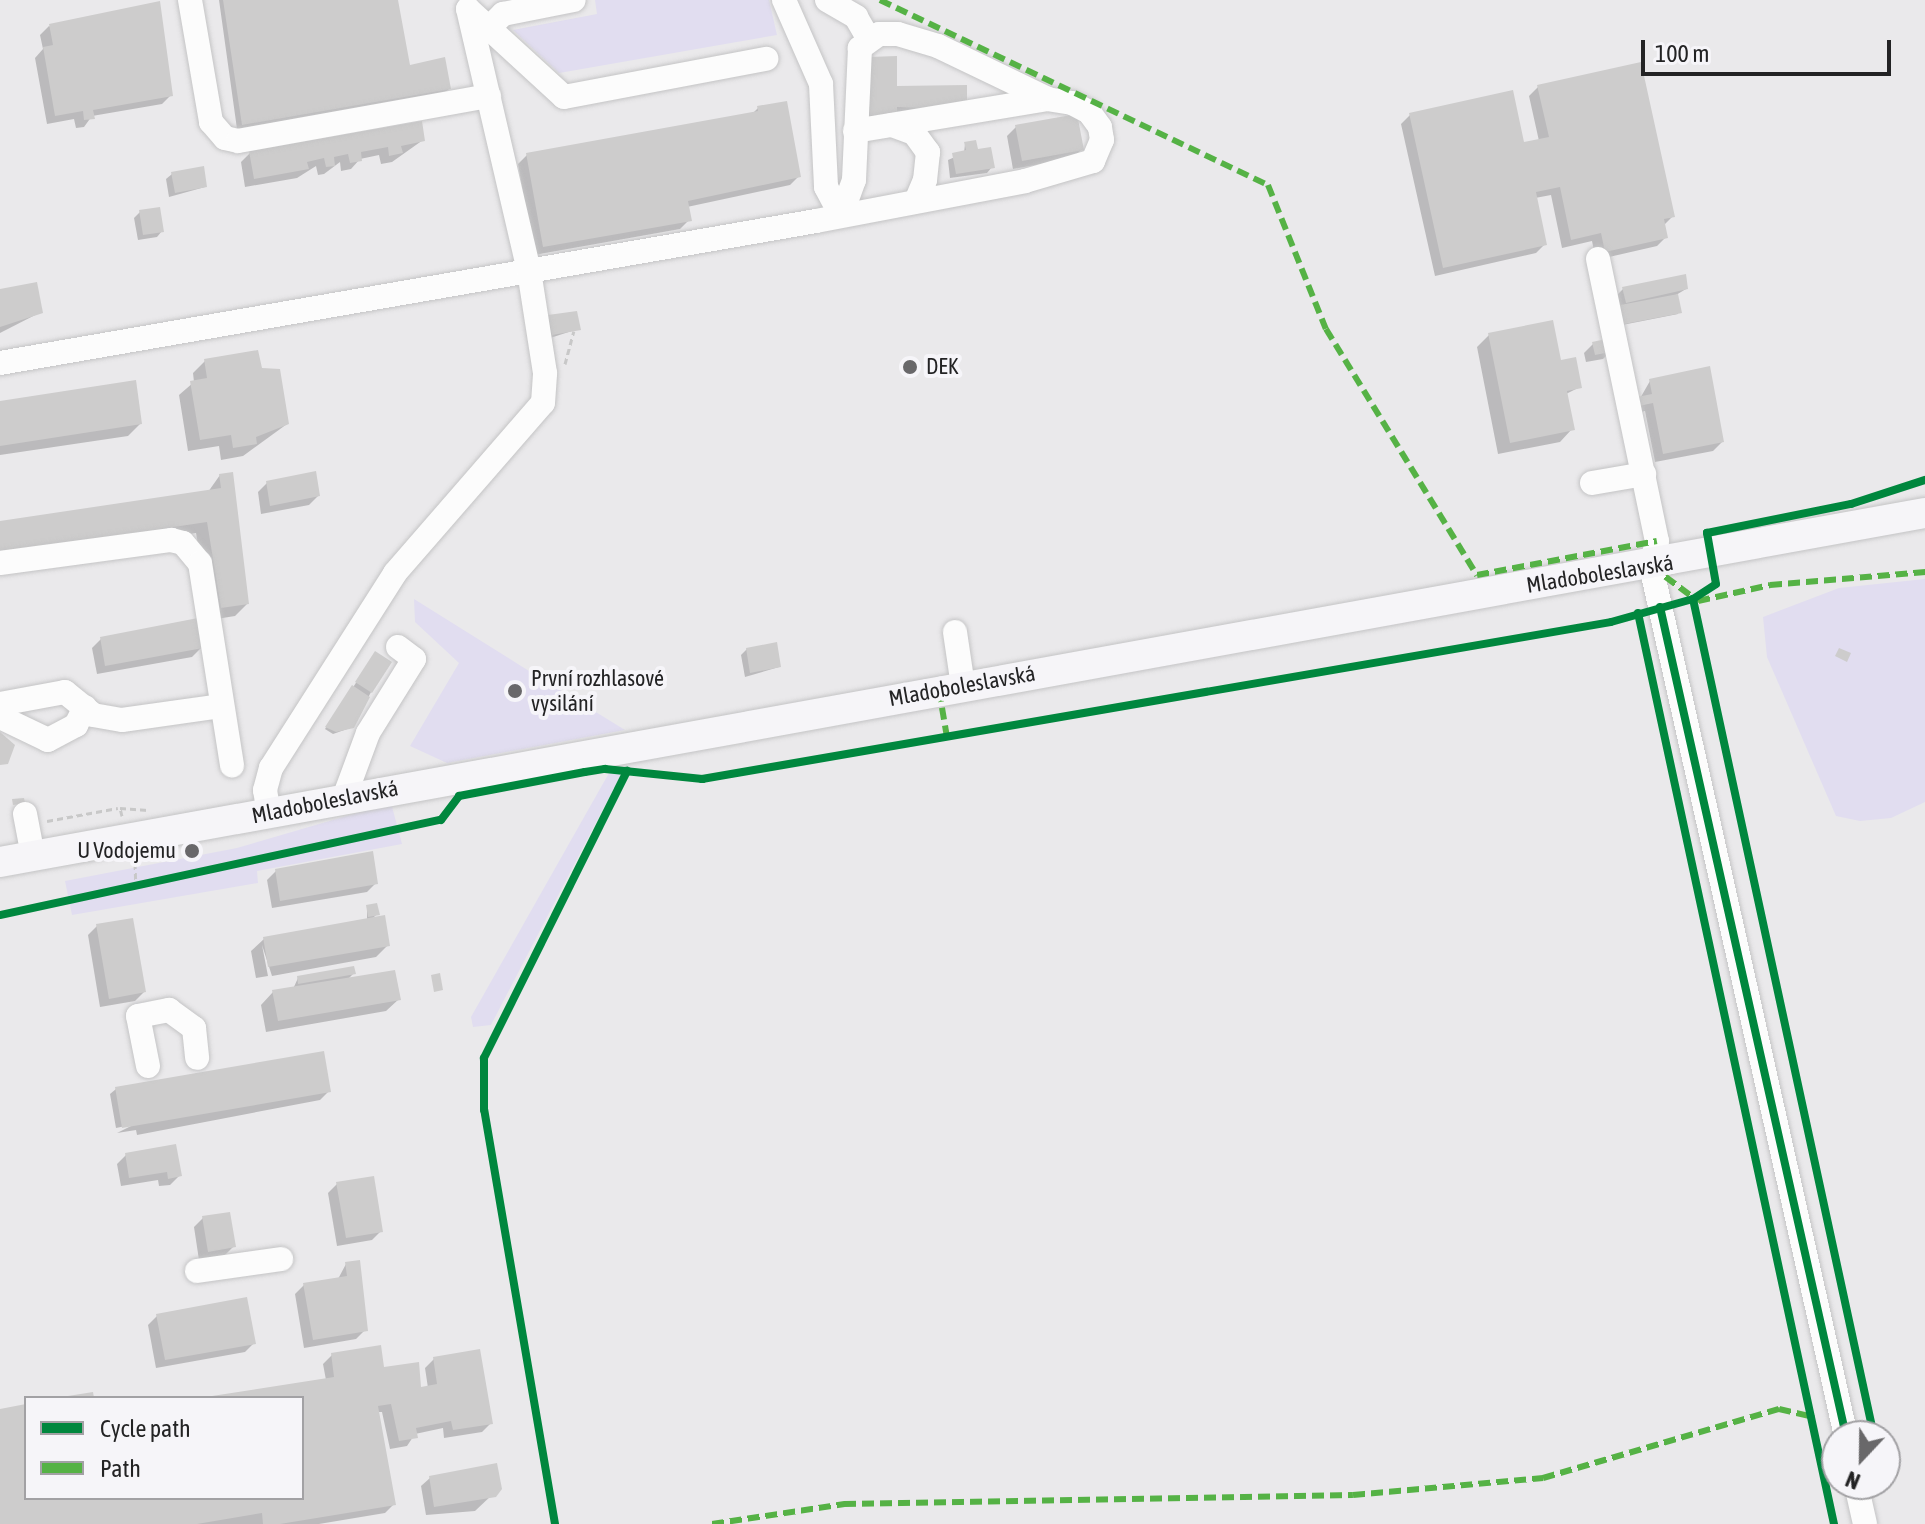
<!DOCTYPE html>
<meta charset="utf-8">
<style>
body{margin:0}
#map{position:relative;width:1925px;height:1524px;overflow:hidden;background:#eae9eb;font-family:"Asap Condensed",sans-serif}
div>[style]{position:absolute}
.green>*{inset:0;background:#e1ddf0}
.shadow>*{inset:0;background:#0003}
.building>*{inset:0;background:#cdcccc}
.path>*{height:3px;margin-top:-1.5px;transform-origin:0;background:repeating-linear-gradient(90deg,#c8c8c8 0 6px,transparent 0 10px)}
.roads{filter:drop-shadow(0 0 2px #c4c4c5) drop-shadow(0 0 2px #c4c4c5)}
.minor>*{height:24px;margin:-12px;padding:0 12px;transform-origin:12px;border-radius:12px;background:#fcfcfc}
.major>*{height:30px;margin:-15px;padding:0 15px;transform-origin:15px;border-radius:15px;background:#f6f5f8}
.quiet>*{height:6px;margin-top:-3px;transform-origin:0;background:repeating-linear-gradient(90deg,#55b245 0 12px,transparent 0 18px)}
.cycleway>*{height:8px;margin:-4px;padding:0 4px;transform-origin:4px;border-radius:4px;background:#00873e}
.dots>*{width:22px;height:22px;translate:-50% -50%;box-sizing:border-box;border:4px solid #f6f5f9;border-radius:50%}
span{translate:-50% -50%;white-space:nowrap;text-align:center;line-height:1.15;-webkit-text-stroke:8px #f6f5f9;paint-order:stroke}
.poi-label{font-size:22px;color:#232324}
.left{translate:0 -50%;text-align:left}
.right{translate:-100% -50%;text-align:right}
.street-label{font-size:22px;color:#232324}
.legend{position:absolute;left:24px;top:1396px;width:280px;height:104px;box-sizing:border-box;background:#f6f5f9;border:2px solid #a2a1a4;margin:0;padding:10px 14px;list-style:none;font-size:24px;color:#232324}
.legend li{display:flex;align-items:center;gap:16px;height:40px}
.legend b{width:40px;border:2px solid #a2a1a4}
.north{position:absolute;left:1821px;top:1420px;width:80px;height:80px;box-sizing:border-box;background:#f6f5f9;border:2px solid #a2a1a4;border-radius:50%;rotate:202deg;font-size:22px;font-weight:700;line-height:32px;text-align:center;color:#232324}
.north::after{content:'';display:block;margin:auto;width:28px;height:36px;background:#69686a;clip-path:polygon(50% 0,100% 100%,50% 72%,0 100%)}
.scale{position:absolute;left:1641px;top:40px;width:250px;height:36px;box-sizing:border-box;border:4px solid #232324;border-top:0;padding-left:10px;font-size:24px;line-height:28px;white-space:nowrap;color:#232324;-webkit-text-stroke:6px #f6f5f9;paint-order:stroke}
</style>
<div id="map">
<div class="green">
<i style="clip-path:polygon(595px 0,769px 0,777px 35px,559px 73px,513px 30px,597px 14px)"></i>
<i style="clip-path:polygon(1925px 579px,1925px 802px,1891px 818px,1860px 821px,1836px 816px,1767px 657px,1763px 617px,1839px 588px)"></i>
<i style="clip-path:polygon(414px 599px,521px 666px,625px 730px,447px 763px,410px 746px,459px 663px,415px 622px)"></i>
<i style="clip-path:polygon(609px 773px,621px 774px,491px 1025px,473px 1027px,471px 1017px)"></i>
<i style="clip-path:polygon(391px 803px,402px 844px,257px 871px,258px 883px,72px 915px,65px 881px,237px 848px)"></i>
</div>
<div class="shadow">
<i style="clip-path:polygon(396px 0,409px 68px,449px 89px,443px 94px,237px 129px,219px 0)"></i>
<i style="clip-path:polygon(49px 26px,171px 95px,162px 104px,92px 116px,84px 127px,76px 128px,74px 119px,47px 124px,35px 58px,43px 49px,40px 35px)"></i>
<i style="clip-path:polygon(861px 68px,895px 88px,965px 109px,862px 124px)"></i>
<i style="clip-path:polygon(1538px 87px,1673px 216px,1663px 226px,1666px 237px,1657px 246px,1596px 260px,1592px 241px,1562px 248px,1551px 195px,1535px 198px,1545px 244px,1536px 253px,1435px 276px,1401px 124px,1410px 115px,1522px 145px,1539px 141px,1529px 96px)"></i>
<i style="clip-path:polygon(758px 108px,799px 176px,790px 185px,687px 207px,689px 220px,680px 229px,534px 255px,518px 164px,527px 155px,751px 115px)"></i>
<i style="clip-path:polygon(1016px 127px,1082px 149px,1073px 158px,1013px 169px,1007px 136px)"></i>
<i style="clip-path:polygon(423px 140px,392px 162px,381px 164px,379px 155px,360px 159px,351px 169px,341px 171px,340px 162px,324px 174px,318px 175px,316px 166px,297px 178px,245px 187px,241px 162px,250px 153px)"></i>
<i style="clip-path:polygon(965px 144px,992px 167px,987px 173px,950px 178px,948px 160px,964px 153px)"></i>
<i style="clip-path:polygon(172px 174px,205px 187px,169px 197px,166px 179px)"></i>
<i style="clip-path:polygon(140px 212px,162px 231px,157px 237px,138px 240px,134px 218px)"></i>
<i style="clip-path:polygon(1623px 289px,1686px 289px,1676px 295px,1678px 314px,1617px 326px,1617px 295px)"></i>
<i style="clip-path:polygon(0 291px,41px 312px,0 333px)"></i>
<i style="clip-path:polygon(549px 317px,578px 329px,547px 339px,544px 323px)"></i>
<i style="clip-path:polygon(1489px 335px,1554px 363px,1580px 387px,1566px 394px,1572px 429px,1560px 442px,1498px 454px,1477px 347px)"></i>
<i style="clip-path:polygon(1593px 344px,1612px 350px,1603px 359px,1586px 362px,1584px 353px)"></i>
<i style="clip-path:polygon(205px 361px,260px 370px,287px 424px,243px 456px,221px 460px,219px 446px,188px 451px,179px 395px,194px 382px,193px 373px)"></i>
<i style="clip-path:polygon(1650px 381px,1722px 442px,1713px 451px,1655px 462px,1645px 411px,1631px 414px)"></i>
<i style="clip-path:polygon(0 403px,140px 424px,128px 436px,0 455px)"></i>
<i style="clip-path:polygon(220px 475px,247px 604px,235px 616px,210px 620px,196px 533px,0 562px,0 523px,208px 492px)"></i>
<i style="clip-path:polygon(267px 483px,318px 496px,309px 505px,261px 514px,258px 492px)"></i>
<i style="clip-path:polygon(101px 639px,201px 648px,192px 657px,97px 674px,92px 648px)"></i>
<i style="clip-path:polygon(747px 649px,779px 667px,745px 677px,741px 655px)"></i>
<i style="clip-path:polygon(374px 656px,371px 692px,353px 727px,333px 734px,325px 729px)"></i>
<i style="clip-path:polygon(276px 871px,376px 883px,367px 892px,272px 908px,267px 880px)"></i>
<i style="clip-path:polygon(367px 907px,377px 914px,372px 919px,388px 945px,376px 957px,272px 976px,262px 945px,268px 976px,256px 978px,251px 951px,264px 939px,367px 920px)"></i>
<i style="clip-path:polygon(97px 926px,144px 992px,135px 1001px,100px 1007px,88px 935px)"></i>
<i style="clip-path:polygon(353px 974px,347px 980px,399px 999px,386px 1011px,266px 1032px,261px 1005px,273px 992px,293px 989px,298px 978px)"></i>
<i style="clip-path:polygon(116px 1089px,329px 1091px,320px 1100px,137px 1135px,136px 1130px,117px 1133px,135px 1124px,116px 1128px,110px 1094px)"></i>
<i style="clip-path:polygon(126px 1155px,179px 1176px,170px 1185px,159px 1186px,158px 1180px,121px 1186px,117px 1164px)"></i>
<i style="clip-path:polygon(337px 1184px,381px 1231px,372px 1240px,337px 1246px,328px 1193px)"></i>
<i style="clip-path:polygon(203px 1218px,234px 1246px,225px 1255px,199px 1260px,194px 1227px)"></i>
<i style="clip-path:polygon(346px 1264px,365px 1330px,356px 1339px,304px 1348px,295px 1294px,304px 1285px,338px 1279px)"></i>
<i style="clip-path:polygon(157px 1316px,254px 1343px,245px 1352px,156px 1368px,148px 1325px)"></i>
<i style="clip-path:polygon(332px 1355px,383px 1370px,419px 1389px,428px 1388px,425px 1368px,434px 1359px,491px 1423px,482px 1432px,444px 1438px,443px 1428px,415px 1434px,407px 1446px,390px 1449px,382px 1412px,377px 1412px,394px 1504px,385px 1513px,319px 1524px,0 1524px,0 1411px,26px 1406px,26px 1498px,302px 1498px,302px 1398px,216px 1398px,326px 1380px,323px 1364px)"></i>
<i style="clip-path:polygon(430px 1478px,493px 1494px,475px 1511px,426px 1515px,421px 1486px)"></i>
</div>
<div class="building">
<i style="clip-path:polygon(223px 0,398px 0,410px 65px,445px 57px,451px 89px,242px 125px)"></i>
<i style="clip-path:polygon(160px 1px,173px 96px,93px 110px,95px 119px,84px 120px,83px 111px,55px 116px,43px 47px,53px 45px,49px 24px)"></i>
<i style="clip-path:polygon(897px 56px,897px 86px,967px 85px,967px 110px,897px 107px,897px 115px,870px 115px,869px 57px)"></i>
<i style="clip-path:polygon(1641px 62px,1675px 217px,1664px 219px,1668px 238px,1605px 252px,1601px 233px,1571px 240px,1560px 187px,1536px 192px,1547px 245px,1443px 268px,1409px 113px,1513px 90px,1524px 142px,1549px 137px,1537px 85px)"></i>
<i style="clip-path:polygon(787px 101px,801px 177px,688px 201px,692px 221px,543px 247px,526px 153px,758px 111px,757px 106px)"></i>
<i style="clip-path:polygon(1077px 114px,1084px 150px,1022px 161px,1015px 125px)"></i>
<i style="clip-path:polygon(422px 121px,425px 141px,401px 146px,403px 153px,389px 156px,388px 147px,361px 152px,362px 161px,350px 163px,348px 154px,334px 157px,335px 166px,326px 167px,324px 158px,307px 162px,309px 169px,254px 179px,249px 151px)"></i>
<i style="clip-path:polygon(976px 140px,978px 149px,991px 147px,995px 168px,956px 174px,952px 153px,966px 150px,964px 142px)"></i>
<i style="clip-path:polygon(204px 166px,207px 187px,175px 193px,171px 172px)"></i>
<i style="clip-path:polygon(160px 207px,164px 232px,143px 235px,139px 210px)"></i>
<i style="clip-path:polygon(1686px 274px,1688px 289px,1626px 303px,1622px 287px)"></i>
<i style="clip-path:polygon(37px 282px,43px 313px,0 327px,0 289px)"></i>
<i style="clip-path:polygon(1678px 294px,1682px 313px,1619px 325px,1615px 306px)"></i>
<i style="clip-path:polygon(577px 311px,581px 330px,552px 335px,548px 315px)"></i>
<i style="clip-path:polygon(1553px 320px,1561px 360px,1576px 357px,1582px 388px,1567px 391px,1575px 430px,1510px 443px,1488px 333px)"></i>
<i style="clip-path:polygon(1611px 338px,1614px 351px,1595px 355px,1592px 342px)"></i>
<i style="clip-path:polygon(258px 350px,262px 368px,280px 369px,289px 424px,256px 437px,257px 444px,233px 448px,231px 435px,200px 440px,190px 381px,207px 378px,204px 359px)"></i>
<i style="clip-path:polygon(1710px 366px,1724px 442px,1663px 454px,1653px 403px,1639px 406px,1637px 397px,1652px 394px,1649px 379px)"></i>
<i style="clip-path:polygon(136px 380px,142px 424px,0 446px,0 401px)"></i>
<i style="clip-path:polygon(316px 471px,320px 496px,270px 506px,266px 481px)"></i>
<i style="clip-path:polygon(233px 472px,249px 604px,221px 608px,207px 522px,0 553px,0 521px,221px 488px,219px 474px)"></i>
<i style="clip-path:polygon(198px 618px,203px 648px,105px 666px,100px 637px)"></i>
<i style="clip-path:polygon(777px 642px,781px 667px,750px 673px,746px 648px)"></i>
<i style="clip-path:polygon(1839px 648px,1851px 653px,1847px 662px,1835px 656px)"></i>
<i style="clip-path:polygon(375px 651px,392px 662px,372px 693px,355px 682px)"></i>
<i style="clip-path:polygon(352px 685px,370px 697px,354px 728px,336px 732px,325px 727px)"></i>
<i style="clip-path:polygon(0 732px,15px 745px,8px 764px,0 765px)"></i>
<i style="clip-path:polygon(24px 798px,25px 803px,13px 805px,12px 799px)"></i>
<i style="clip-path:polygon(373px 851px,378px 884px,280px 901px,275px 869px)"></i>
<i style="clip-path:polygon(377px 903px,380px 915px,368px 917px,366px 905px)"></i>
<i style="clip-path:polygon(385px 915px,390px 946px,268px 967px,263px 937px)"></i>
<i style="clip-path:polygon(133px 918px,146px 992px,109px 999px,96px 924px)"></i>
<i style="clip-path:polygon(354px 966px,356px 974px,298px 984px,297px 976px)"></i>
<i style="clip-path:polygon(395px 970px,401px 1000px,278px 1021px,272px 990px)"></i>
<i style="clip-path:polygon(440px 973px,443px 990px,434px 992px,431px 975px)"></i>
<i style="clip-path:polygon(324px 1051px,331px 1092px,122px 1128px,115px 1087px)"></i>
<i style="clip-path:polygon(176px 1144px,182px 1176px,168px 1179px,167px 1172px,129px 1178px,125px 1153px)"></i>
<i style="clip-path:polygon(374px 1176px,383px 1232px,346px 1238px,336px 1182px)"></i>
<i style="clip-path:polygon(230px 1212px,236px 1247px,208px 1252px,202px 1216px)"></i>
<i style="clip-path:polygon(360px 1260px,368px 1331px,313px 1340px,303px 1283px,347px 1276px,345px 1262px)"></i>
<i style="clip-path:polygon(247px 1297px,256px 1344px,165px 1360px,156px 1314px)"></i>
<i style="clip-path:polygon(381px 1345px,384px 1367px,419px 1362px,421px 1387px,437px 1384px,433px 1357px,480px 1349px,493px 1424px,453px 1430px,451px 1421px,416px 1428px,418px 1438px,399px 1441px,391px 1404px,378px 1406px,396px 1505px,280px 1524px,263px 1524px,262px 1513px,197px 1524px,0 1524px,0 1409px,26px 1404px,26px 1498px,302px 1498px,302px 1398px,212px 1396px,334px 1377px,331px 1353px)"></i>
<i style="clip-path:polygon(93px 1392px,94px 1398px,69px 1398px,68px 1396px)"></i>
<i style="clip-path:polygon(497px 1463px,502px 1489px,496px 1497px,434px 1507px,429px 1476px)"></i>
</div>
<div class="path">
<i style="left:565px;top:364px;width:34px;rotate:-75deg"></i>
<i style="left:122px;top:816px;width:8px;rotate:-104deg"></i>
<i style="left:120px;top:808px;width:28px;rotate:4deg"></i>
<i style="left:47px;top:821px;width:72px;rotate:-10.4deg"></i>
<i style="left:135px;top:863px;width:25px;rotate:88deg"></i>
</div>
<div class="roads">
<div class="minor">
<i style="left:190px;top:0;width:124px;rotate:80.2deg"></i>
<i style="left:211px;top:122px;width:21px;rotate:49deg"></i>
<i style="left:225px;top:138px;width:13px;rotate:13deg"></i>
<i style="left:238px;top:141px;width:255px;rotate:-10.2deg"></i>
<i style="left:784px;top:0;width:92px;rotate:66.2deg"></i>
<i style="left:821px;top:84px;width:103px;rotate:87.2deg"></i>
<i style="left:826px;top:187px;width:32px;rotate:62deg"></i>
<i style="left:827px;top:0;width:34px;rotate:30deg"></i>
<i style="left:856px;top:17px;width:24px;rotate:60deg"></i>
<i style="left:468px;top:9px;width:130px;rotate:42.5deg"></i>
<i style="left:564px;top:97px;width:206px;rotate:-10.7deg"></i>
<i style="left:489px;top:28px;width:20px;rotate:-45deg"></i>
<i style="left:503px;top:14px;width:72px;rotate:-11.2deg"></i>
<i style="left:892px;top:125px;width:23px;rotate:20deg"></i>
<i style="left:914px;top:133px;width:24px;rotate:54deg"></i>
<i style="left:928px;top:152px;width:28px;rotate:96deg"></i>
<i style="left:925px;top:180px;width:23px;rotate:113deg"></i>
<i style="left:855px;top:131px;width:196px;rotate:-9.4deg"></i>
<i style="left:1598px;top:259px;width:288px;rotate:78.2deg"></i>
<i style="left:1657px;top:541px;width:26px;rotate:103deg"></i>
<i style="left:1651px;top:566px;width:892px;rotate:77.37deg"></i>
<i style="left:0;top:363px;width:828px;rotate:-9.87deg"></i>
<i style="left:816px;top:221px;width:213px;rotate:-10.8deg"></i>
<i style="left:1025px;top:181px;width:71px;rotate:-16.4deg"></i>
<i style="left:1093px;top:161px;width:23px;rotate:-67deg"></i>
<i style="left:1102px;top:140px;width:13px;rotate:-99deg"></i>
<i style="left:1100px;top:127px;width:19px;rotate:-126deg"></i>
<i style="left:1089px;top:112px;width:19px;rotate:-152deg"></i>
<i style="left:1072px;top:103px;width:24px;rotate:-171deg"></i>
<i style="left:1048px;top:99px;width:122px;rotate:-154.3deg"></i>
<i style="left:938px;top:46px;width:42px;rotate:-163.3deg"></i>
<i style="left:898px;top:34px;width:19px;rotate:180deg"></i>
<i style="left:879px;top:34px;width:24px;rotate:144deg"></i>
<i style="left:860px;top:48px;width:132px;rotate:92.6deg"></i>
<i style="left:854px;top:180px;width:37px;rotate:110deg"></i>
<i style="left:1592px;top:483px;width:53px;rotate:-9.8deg"></i>
<i style="left:0;top:563px;width:173px;rotate:-7.7deg"></i>
<i style="left:171px;top:540px;width:12px;rotate:14deg"></i>
<i style="left:183px;top:543px;width:26px;rotate:50deg"></i>
<i style="left:200px;top:563px;width:205px;rotate:81deg"></i>
<i style="left:955px;top:632px;width:55px;rotate:81.6deg"></i>
<i style="left:0;top:704px;width:66px;rotate:-10.5deg"></i>
<i style="left:65px;top:692px;width:36px;rotate:39deg"></i>
<i style="left:93px;top:715px;width:29px;rotate:10deg"></i>
<i style="left:122px;top:720px;width:101px;rotate:-8deg"></i>
<i style="left:0;top:717px;width:53px;rotate:25.6deg"></i>
<i style="left:48px;top:740px;width:32px;rotate:-28deg"></i>
<i style="left:76px;top:725px;width:20px;rotate:-63deg"></i>
<i style="left:344px;top:798px;width:69px;rotate:-69.7deg"></i>
<i style="left:368px;top:733px;width:87px;rotate:-58.1deg"></i>
<i style="left:414px;top:659px;width:20px;rotate:-143deg"></i>
<i style="left:269px;top:813px;width:23px;rotate:-100deg"></i>
<i style="left:265px;top:790px;width:23px;rotate:-75deg"></i>
<i style="left:271px;top:768px;width:231px;rotate:-57.5deg"></i>
<i style="left:395px;top:573px;width:225px;rotate:-49deg"></i>
<i style="left:543px;top:403px;width:30px;rotate:-86deg"></i>
<i style="left:545px;top:373px;width:103px;rotate:-98.9deg"></i>
<i style="left:529px;top:271px;width:269px;rotate:-103.1deg"></i>
<i style="left:25px;top:814px;width:43px;rotate:79.2deg"></i>
<i style="left:148px;top:1066px;width:51px;rotate:-101.3deg"></i>
<i style="left:138px;top:1016px;width:32px;rotate:-11deg"></i>
<i style="left:169px;top:1010px;width:31px;rotate:36deg"></i>
<i style="left:194px;top:1028px;width:30px;rotate:84deg"></i>
<i style="left:197px;top:1271px;width:85px;rotate:-8.1deg"></i>
<i style="left:1856px;top:1484px;width:41px;rotate:77.3deg"></i>
</div>
<div class="major">
<i style="left:0;top:862px;width:1956px;rotate:-10.28deg"></i>
</div>
</div>
<div class="quiet">
<i style="left:880px;top:0;width:430px;rotate:25.5deg"></i>
<i style="left:1268px;top:185px;width:155px;rotate:68.1deg"></i>
<i style="left:1326px;top:329px;width:289px;rotate:58.5deg"></i>
<i style="left:1477px;top:575px;width:183px;rotate:-10.7deg"></i>
<i style="left:1651px;top:566px;width:59px;rotate:36.7deg"></i>
<i style="left:1698px;top:601px;width:74px;rotate:-12.5deg"></i>
<i style="left:1770px;top:585px;width:156px;rotate:-4.8deg"></i>
<i style="left:939px;top:690px;width:54px;rotate:80.4deg"></i>
<i style="left:712px;top:1524px;width:134px;rotate:-8.6deg"></i>
<i style="left:844px;top:1504px;width:509px;rotate:-1.01deg"></i>
<i style="left:1353px;top:1495px;width:191px;rotate:-5.1deg"></i>
<i style="left:1543px;top:1478px;width:246px;rotate:-16.3deg"></i>
<i style="left:1779px;top:1409px;width:36px;rotate:13deg"></i>
</div>
<div class="cycleway">
<i style="left:1693px;top:599px;width:856px;rotate:77.8deg"></i>
<i style="left:1660px;top:607px;width:850px;rotate:77.35deg"></i>
<i style="left:1638px;top:613px;width:932px;rotate:77.86deg"></i>
<i style="left:0;top:915px;width:451px;rotate:-12.2deg"></i>
<i style="left:441px;top:820px;width:30px;rotate:-53deg"></i>
<i style="left:459px;top:796px;width:128px;rotate:-10.8deg"></i>
<i style="left:585px;top:772px;width:20px;rotate:-9deg"></i>
<i style="left:605px;top:769px;width:98px;rotate:5.9deg"></i>
<i style="left:702px;top:779px;width:922px;rotate:-9.8deg"></i>
<i style="left:1611px;top:622px;width:85px;rotate:-15.7deg"></i>
<i style="left:1693px;top:599px;width:27px;rotate:-33deg"></i>
<i style="left:1716px;top:584px;width:52px;rotate:-100deg"></i>
<i style="left:1707px;top:533px;width:147px;rotate:-11.4deg"></i>
<i style="left:1851px;top:504px;width:78px;rotate:-18deg"></i>
<i style="left:555px;top:1524px;width:420px;rotate:-99.7deg"></i>
<i style="left:484px;top:1110px;width:52px;rotate:-90deg"></i>
<i style="left:484px;top:1058px;width:321px;rotate:-63.5deg"></i>
</div>
<div class="dots">
<i style="left:910px;top:367px;background:#69686a"></i>
<i style="left:515px;top:691px;background:#69686a"></i>
<i style="left:192px;top:851px;background:#69686a"></i>
</div>
<div class="poi-label">
<span class="left" style="left:926px;top:367px">DEK</span>
<span class="left" style="left:531px;top:691px">První rozhlasové<br>vysilání</span>
<span class="right" style="left:176px;top:851px">U Vodojemu</span>
</div>
<div class="street-label">
<span style="left:1600px;top:574px;rotate:-9deg">Mladoboleslavská</span>
<span style="left:962px;top:686px;rotate:-10deg">Mladoboleslavská</span>
<span style="left:325px;top:802px;rotate:-11deg">Mladoboleslavská</span>
</div>
<ul class="legend">
<li><b style="height:10px;background:#00873e"></b>Cycle path</li>
<li><b style="height:10px;background:#55b245"></b>Path</li>
</ul>
<div class="north">N</div>
<div class="scale">100 m</div>
</div>
